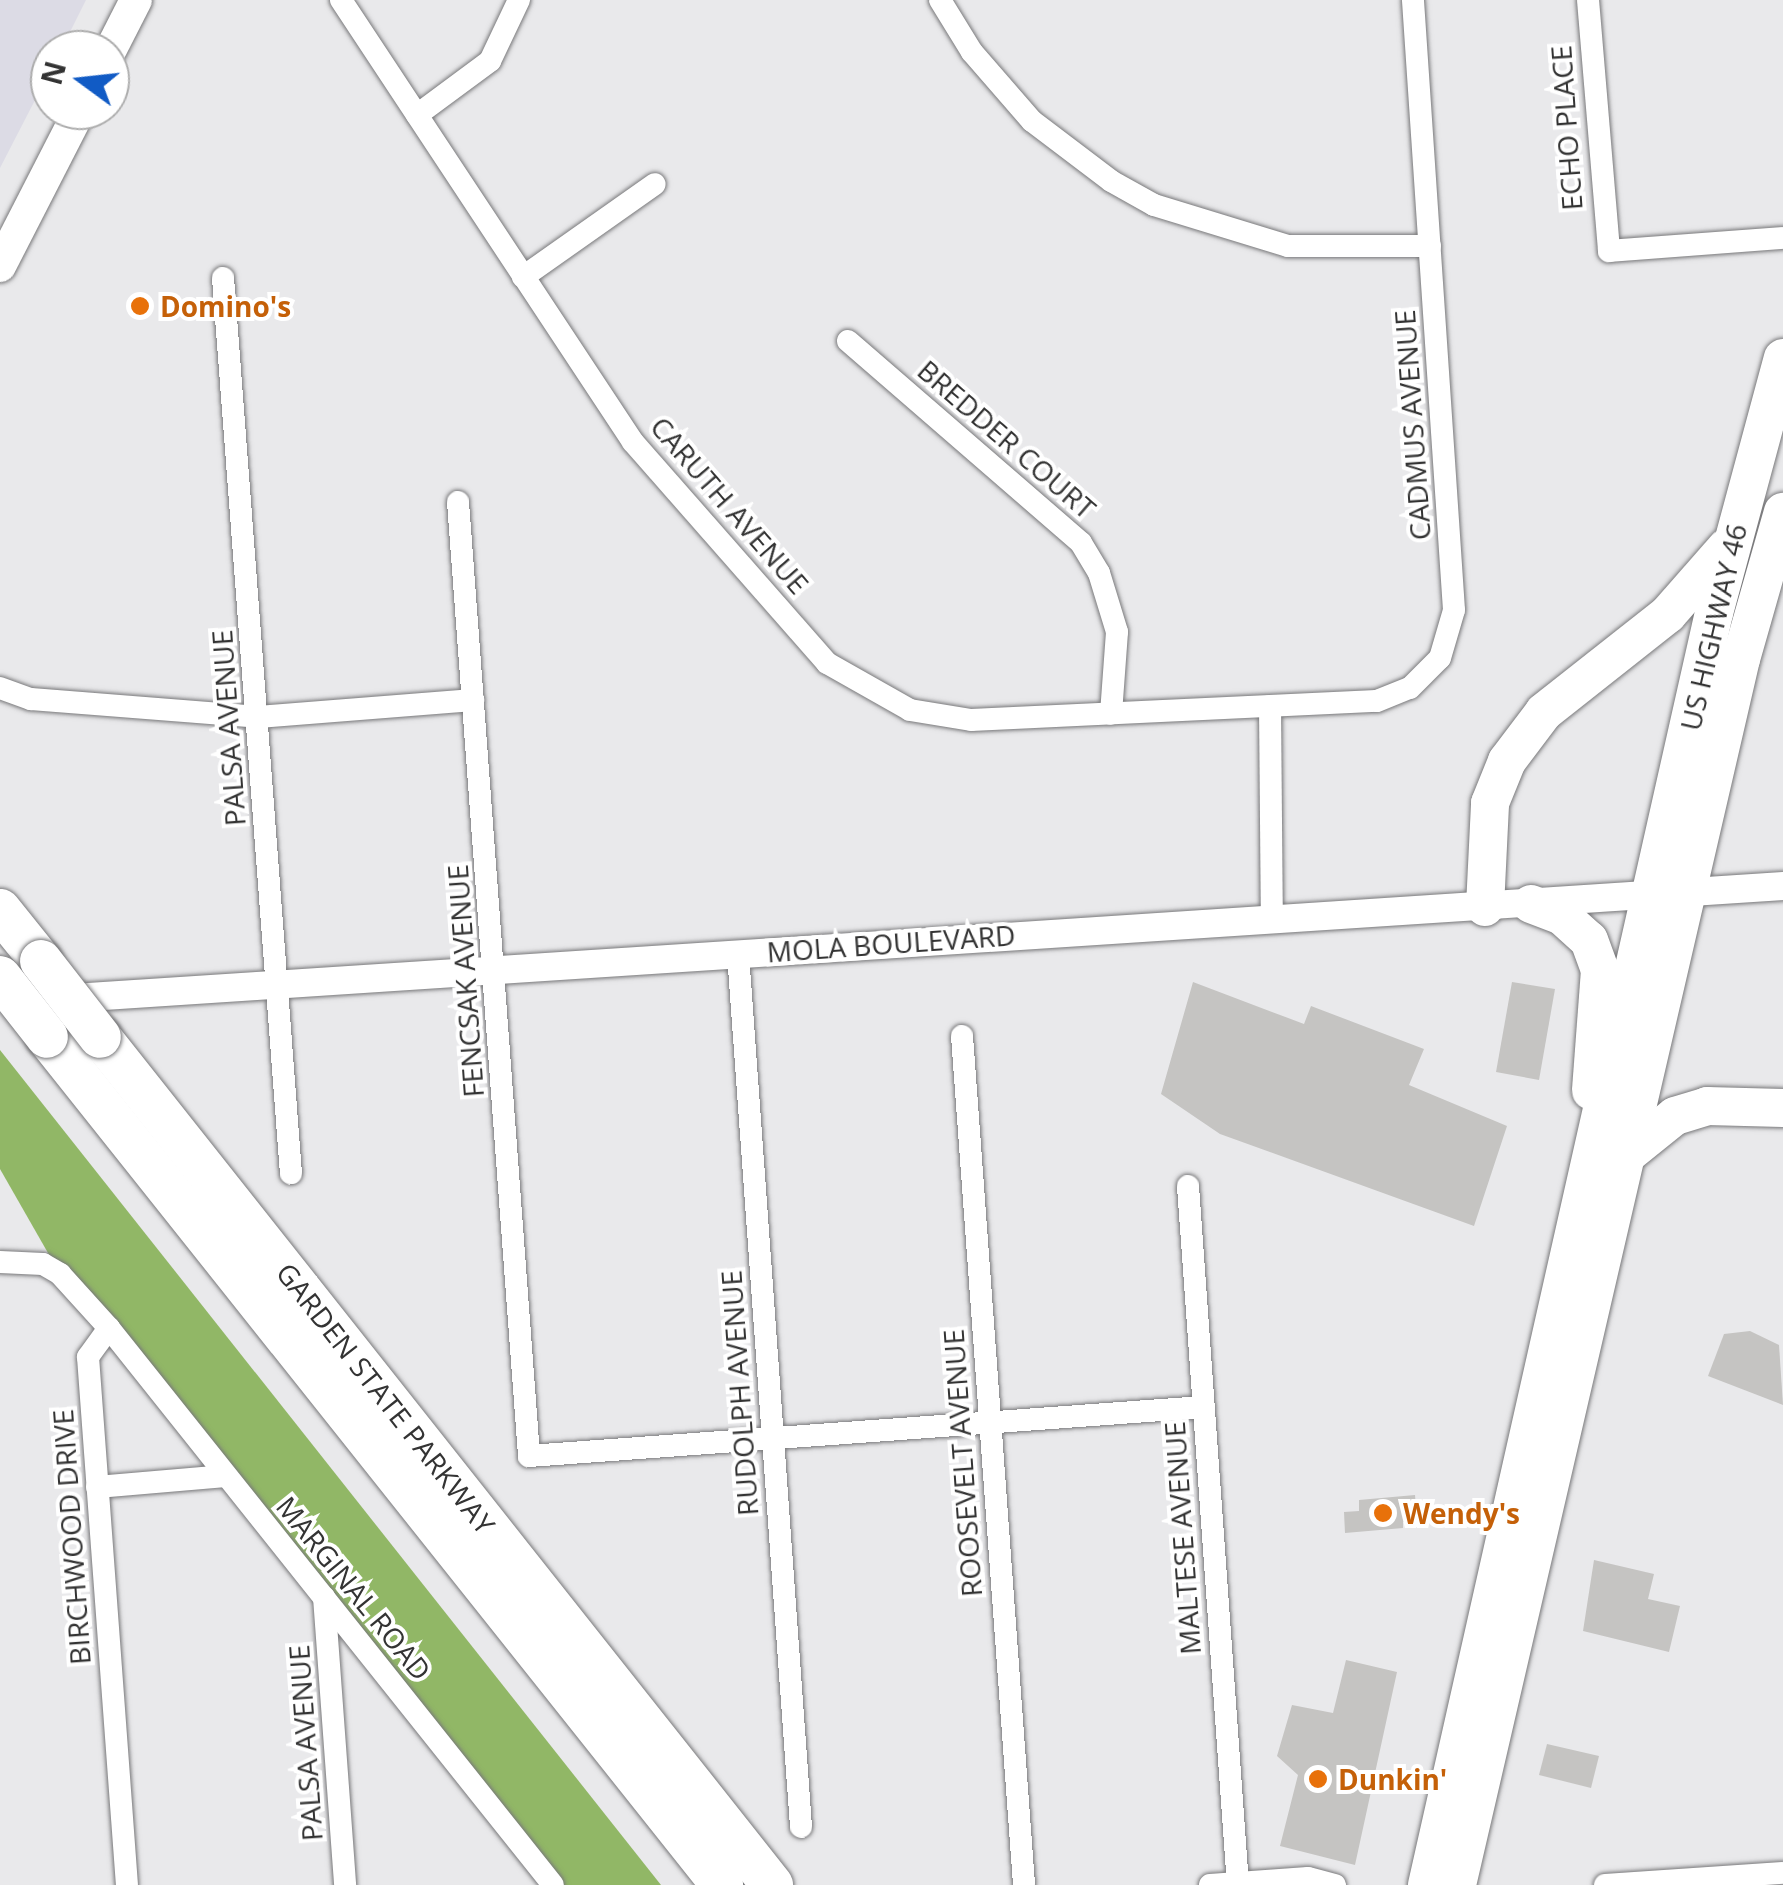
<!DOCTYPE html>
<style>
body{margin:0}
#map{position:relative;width:1783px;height:1885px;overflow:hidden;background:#e9e9eb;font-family:"Open Sans",sans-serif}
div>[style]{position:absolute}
.built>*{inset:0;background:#dcdbe5}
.forest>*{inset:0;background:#91b766}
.building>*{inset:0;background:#c5c4c2}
.roads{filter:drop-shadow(0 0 2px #78787a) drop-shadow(0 0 2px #78787a)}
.minor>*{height:22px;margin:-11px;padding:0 11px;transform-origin:11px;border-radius:11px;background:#fff}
.tertiary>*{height:28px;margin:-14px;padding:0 14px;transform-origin:14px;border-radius:14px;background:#fff}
.secondary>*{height:32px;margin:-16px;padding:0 16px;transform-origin:16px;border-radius:16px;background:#fff}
.trunk>*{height:38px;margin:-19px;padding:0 19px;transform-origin:19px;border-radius:19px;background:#fff}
.motorway>*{height:42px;margin:-21px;padding:0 21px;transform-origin:21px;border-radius:21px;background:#fff}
.bridges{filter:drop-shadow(0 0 2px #78787a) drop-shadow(0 0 2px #78787a)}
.motorway-bridge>*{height:42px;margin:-21px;padding:0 21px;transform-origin:21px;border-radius:21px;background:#fff}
.dots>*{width:28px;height:28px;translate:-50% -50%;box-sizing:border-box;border:5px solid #fff;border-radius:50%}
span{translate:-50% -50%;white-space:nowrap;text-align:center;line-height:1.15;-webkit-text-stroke:8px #fff;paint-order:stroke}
.street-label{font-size:28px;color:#333}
.food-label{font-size:28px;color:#c56008;font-weight:700}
.left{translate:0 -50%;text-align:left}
.north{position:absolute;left:30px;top:30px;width:100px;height:100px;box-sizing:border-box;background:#fff;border:2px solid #adadad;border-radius:50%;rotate:285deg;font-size:28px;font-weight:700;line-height:40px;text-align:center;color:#333}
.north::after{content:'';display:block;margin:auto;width:35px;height:45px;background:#115bc5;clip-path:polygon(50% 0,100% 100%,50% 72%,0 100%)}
</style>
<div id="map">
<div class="built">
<i style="clip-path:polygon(0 0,86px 0,61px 50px,50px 50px,50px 71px,0 168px)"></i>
</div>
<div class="forest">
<i style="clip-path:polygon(0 1050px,661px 1885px,549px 1885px,52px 1260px,0 1169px)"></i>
</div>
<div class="building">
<i style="clip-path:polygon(1193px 982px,1304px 1024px,1311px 1006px,1424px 1049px,1409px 1085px,1507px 1126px,1474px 1226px,1220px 1134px,1161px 1094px)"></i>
<i style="clip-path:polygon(1512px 982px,1555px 989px,1539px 1080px,1496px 1072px)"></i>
<i style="clip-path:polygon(1750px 1331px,1779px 1345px,1783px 1405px,1708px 1376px,1724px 1334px)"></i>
<i style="clip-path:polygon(1415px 1495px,1417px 1520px,1403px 1522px,1403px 1528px,1345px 1533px,1344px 1512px,1359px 1511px,1359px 1500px)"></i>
<i style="clip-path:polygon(1594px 1560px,1654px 1574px,1648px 1599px,1680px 1606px,1669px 1652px,1583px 1631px)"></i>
<i style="clip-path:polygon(1346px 1660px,1397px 1672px,1355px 1865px,1280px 1846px,1298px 1775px,1277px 1756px,1292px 1705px,1333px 1713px)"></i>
<i style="clip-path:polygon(1547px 1744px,1599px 1756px,1591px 1788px,1539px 1775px)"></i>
</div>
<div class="roads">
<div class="minor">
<i style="left:341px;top:0;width:530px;rotate:56.55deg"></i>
<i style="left:633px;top:442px;width:294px;rotate:48.7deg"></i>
<i style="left:827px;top:663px;width:95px;rotate:29.5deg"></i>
<i style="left:910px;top:710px;width:62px;rotate:9.3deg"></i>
<i style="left:971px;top:720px;width:406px;rotate:-2.7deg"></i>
<i style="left:1377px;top:701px;width:35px;rotate:-22deg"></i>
<i style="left:1410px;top:688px;width:42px;rotate:-45deg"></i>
<i style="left:1440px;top:658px;width:50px;rotate:-73.7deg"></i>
<i style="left:1454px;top:610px;width:611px;rotate:-93.85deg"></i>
<i style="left:940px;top:0;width:61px;rotate:58.4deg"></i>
<i style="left:972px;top:52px;width:91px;rotate:49deg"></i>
<i style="left:1032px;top:121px;width:99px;rotate:37.2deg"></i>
<i style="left:1111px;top:181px;width:49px;rotate:29.2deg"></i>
<i style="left:1154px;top:205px;width:140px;rotate:17deg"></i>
<i style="left:1288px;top:246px;width:142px"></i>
<i style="left:1588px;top:0;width:252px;rotate:85.2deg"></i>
<i style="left:1609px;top:251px;width:174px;rotate:-4.3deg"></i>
<i style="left:417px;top:115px;width:91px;rotate:-36.5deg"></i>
<i style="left:490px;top:61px;width:68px;rotate:-64.6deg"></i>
<i style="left:523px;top:277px;width:161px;rotate:-35.2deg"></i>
<i style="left:223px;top:278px;width:898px;rotate:85.66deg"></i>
<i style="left:848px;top:341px;width:308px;rotate:40.9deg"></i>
<i style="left:1081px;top:543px;width:35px;rotate:59deg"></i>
<i style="left:1099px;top:573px;width:62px;rotate:73deg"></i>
<i style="left:1117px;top:632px;width:82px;rotate:94.2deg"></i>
<i style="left:458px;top:502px;width:957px;rotate:85.74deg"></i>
<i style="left:529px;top:1456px;width:676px;rotate:-4.16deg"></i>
<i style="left:0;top:688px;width:33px;rotate:20deg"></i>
<i style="left:31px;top:699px;width:228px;rotate:4.5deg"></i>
<i style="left:258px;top:717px;width:216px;rotate:-4.5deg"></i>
<i style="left:1270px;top:706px;width:211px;rotate:89.5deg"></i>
<i style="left:738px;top:954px;width:875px;rotate:85.87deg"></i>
<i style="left:962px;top:1036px;width:851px;rotate:85.82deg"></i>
<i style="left:1188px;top:1186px;width:701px;rotate:85.91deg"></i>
<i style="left:0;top:1262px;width:43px;rotate:2.7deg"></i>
<i style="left:43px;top:1264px;width:20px;rotate:30deg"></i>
<i style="left:60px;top:1274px;width:73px;rotate:47.8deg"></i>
<i style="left:109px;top:1328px;width:36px;rotate:126deg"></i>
<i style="left:88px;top:1357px;width:529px;rotate:85.78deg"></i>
<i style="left:109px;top:1328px;width:712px;rotate:51.44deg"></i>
<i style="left:97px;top:1487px;width:129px;rotate:-4.9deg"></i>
<i style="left:324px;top:1597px;width:289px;rotate:85.8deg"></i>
<i style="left:1210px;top:1885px;width:98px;rotate:-4.1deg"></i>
<i style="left:1308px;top:1878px;width:28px;rotate:15deg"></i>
<i style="left:1605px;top:1885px;width:178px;rotate:-3.9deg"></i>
</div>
<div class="tertiary">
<i style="left:58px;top:999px;width:1729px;rotate:-3.75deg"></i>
</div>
<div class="secondary">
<i style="left:110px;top:51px;width:57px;rotate:-63deg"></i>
<i style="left:0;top:266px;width:175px;rotate:-62.9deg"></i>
</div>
<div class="trunk">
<i style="left:1531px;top:904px;width:33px;rotate:21deg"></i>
<i style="left:1562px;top:916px;width:36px;rotate:42deg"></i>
<i style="left:1589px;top:940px;width:32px;rotate:70deg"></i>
<i style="left:1600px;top:970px;width:121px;rotate:94.3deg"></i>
<i style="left:1485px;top:907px;width:104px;rotate:-87.2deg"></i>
<i style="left:1490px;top:803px;width:45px;rotate:-68deg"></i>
<i style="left:1507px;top:761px;width:61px;rotate:-52.9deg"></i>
<i style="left:1544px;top:712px;width:158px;rotate:-38.3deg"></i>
<i style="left:1668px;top:614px;width:88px;rotate:-48.7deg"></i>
<i style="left:1624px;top:1157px;width:65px;rotate:-38.8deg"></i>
<i style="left:1675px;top:1116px;width:34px;rotate:-17deg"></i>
<i style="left:1707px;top:1106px;width:76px;rotate:1.5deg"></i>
<i style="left:1427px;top:1885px;width:1304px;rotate:-77.29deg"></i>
<i style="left:1714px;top:613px;width:264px;rotate:-74.9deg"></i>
<i style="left:1457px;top:1885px;width:1258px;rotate:-76.96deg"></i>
<i style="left:1741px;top:659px;width:153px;rotate:-74.1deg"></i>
</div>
<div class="motorway">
<i style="left:0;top:910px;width:65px;rotate:51.2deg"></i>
<i style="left:47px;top:1037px;width:1084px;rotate:51.48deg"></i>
<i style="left:100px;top:1037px;width:1082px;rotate:51.6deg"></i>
</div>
</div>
<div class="bridges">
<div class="motorway-bridge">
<i style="left:41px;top:961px;width:96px;rotate:52.2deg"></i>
<i style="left:0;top:977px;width:76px;rotate:51.9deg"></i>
</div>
</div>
<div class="dots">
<i style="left:140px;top:306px;background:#e8710a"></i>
<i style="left:1383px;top:1513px;background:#e8710a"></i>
<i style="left:1318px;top:1779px;background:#e8710a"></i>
</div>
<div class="street-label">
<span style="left:1566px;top:128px;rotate:-94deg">ECHO PLACE</span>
<span style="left:1412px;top:425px;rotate:-94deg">CADMUS AVENUE</span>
<span style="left:1007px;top:439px;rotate:41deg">BREDDER COURT</span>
<span style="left:730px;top:505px;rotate:49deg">CARUTH AVENUE</span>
<span style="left:1713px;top:627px;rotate:-77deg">US HIGHWAY 46</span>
<span style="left:228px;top:728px;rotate:-94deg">PALSA AVENUE</span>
<span style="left:891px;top:943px;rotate:-4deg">MOLA BOULEVARD</span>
<span style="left:465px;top:981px;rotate:-94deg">FENCSAK AVENUE</span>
<span style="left:739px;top:1393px;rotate:-94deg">RUDOLPH AVENUE</span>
<span style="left:386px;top:1398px;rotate:52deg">GARDEN STATE PARKWAY</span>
<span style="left:962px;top:1463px;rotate:-94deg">ROOSEVELT AVENUE</span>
<span style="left:71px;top:1537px;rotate:-94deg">BIRCHWOOD DRIVE</span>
<span style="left:1182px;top:1538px;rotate:-94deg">MALTESE AVENUE</span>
<span style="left:354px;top:1588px;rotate:51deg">MARGINAL ROAD</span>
<span style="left:305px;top:1743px;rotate:-94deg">PALSA AVENUE</span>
</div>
<div class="food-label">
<span class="left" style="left:160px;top:306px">Domino's</span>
<span class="left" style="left:1403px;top:1513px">Wendy's</span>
<span class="left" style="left:1338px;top:1779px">Dunkin'</span>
</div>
<div class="north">N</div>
</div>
